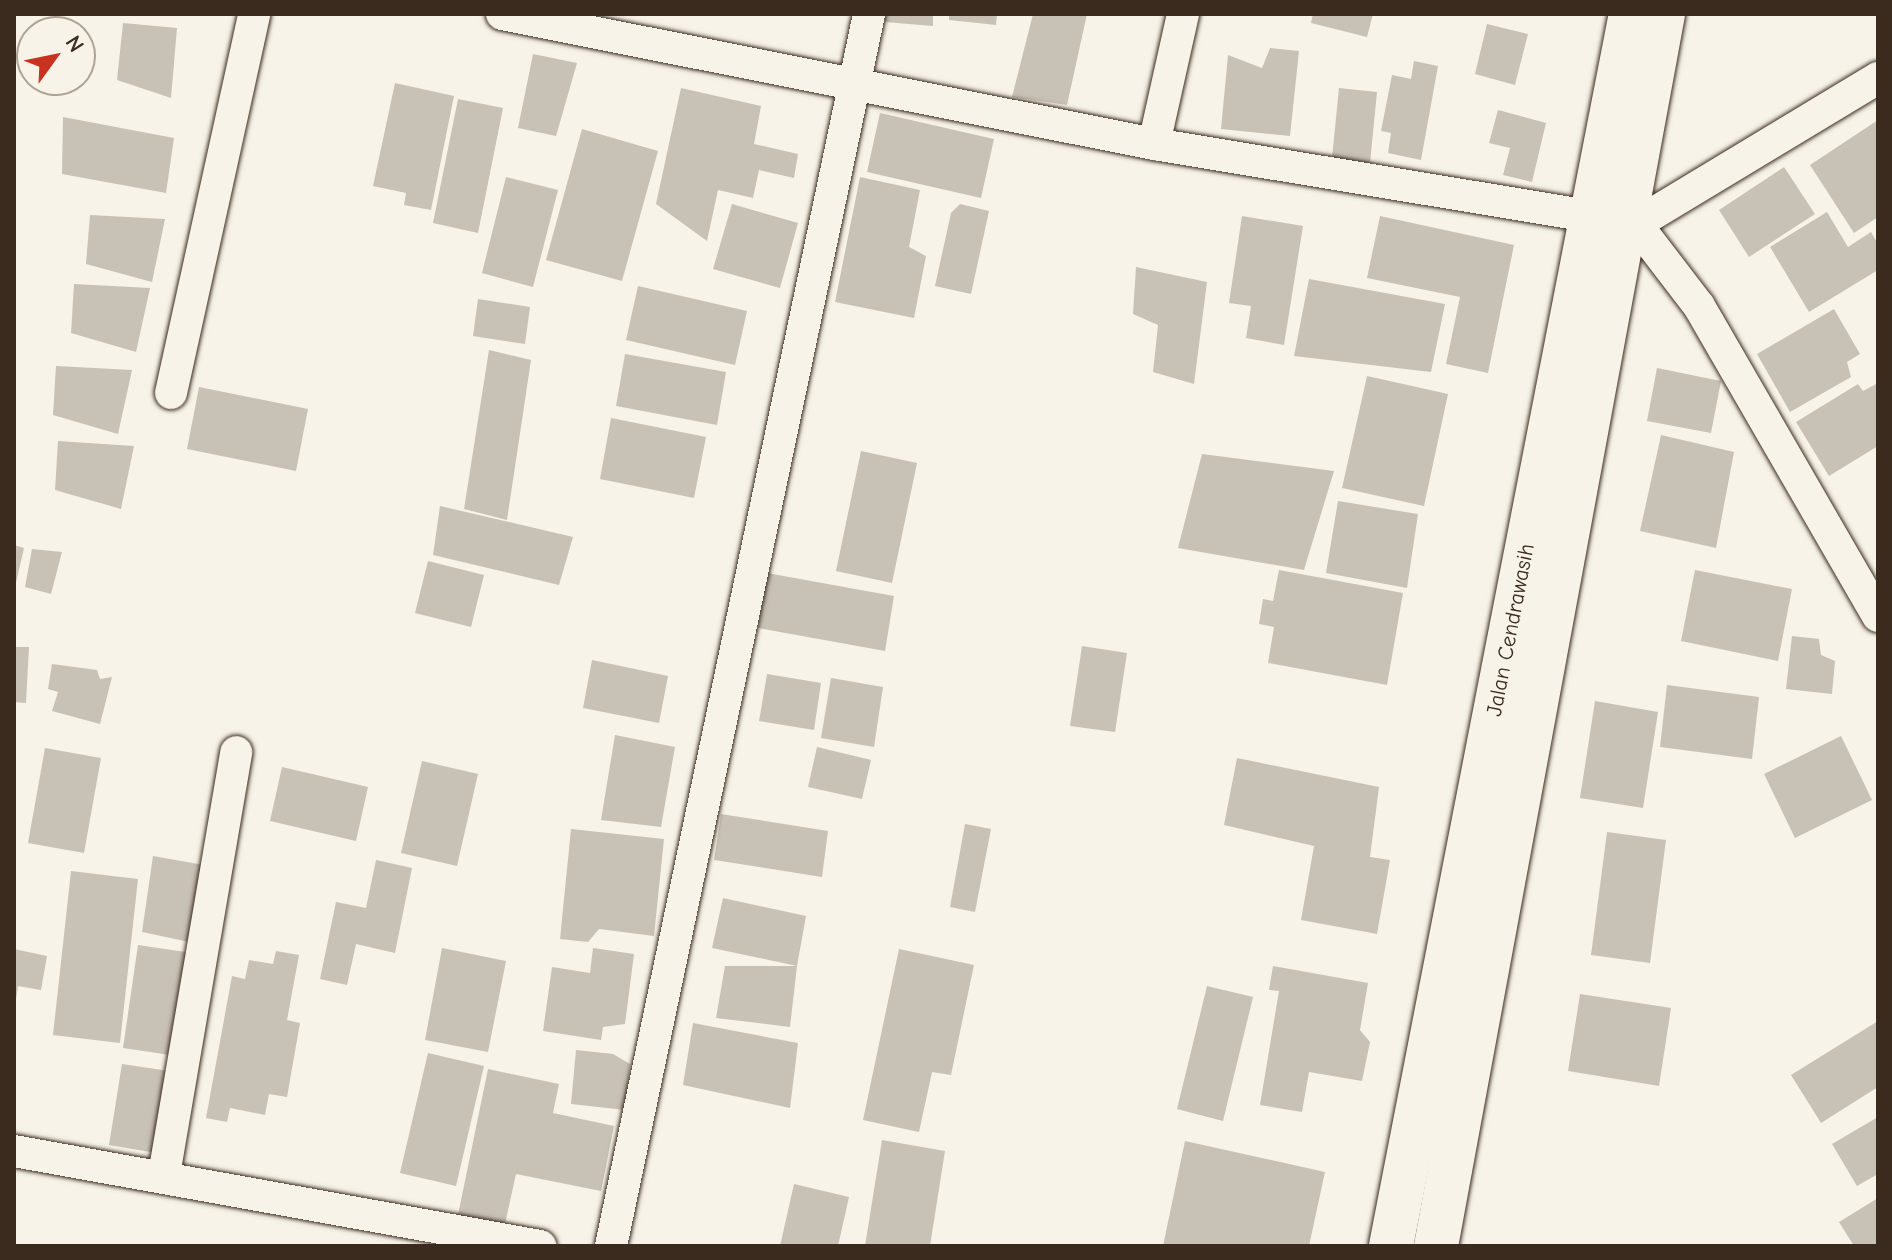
<!DOCTYPE html>
<style>
body{margin:0}
#map{position:relative;width:1892px;height:1260px;overflow:hidden;background:#f7f3e8;font-family:"Comic Neue",sans-serif}
div>[style]{position:absolute}
.building>*{inset:0;background:#c8c1b6}
.roads{filter:drop-shadow(0 0 2px #3b2a1e) drop-shadow(0 0 2px #3b2a1e)}
.minor>*{height:32px;margin:-16px;padding:0 16px;transform-origin:16px;border-radius:16px;background:#f7f3e8}
.secondary>*{height:44px;margin:-22px;padding:0 22px;transform-origin:22px;border-radius:22px;background:#f7f3e8}
span{translate:-50% -50%;white-space:nowrap;text-align:center;line-height:1.15;-webkit-text-stroke:8px #f7f3e8;paint-order:stroke}
.street-label{font-size:22px;color:#3b2a1e}
.frame{position:absolute;inset:0;border:16px solid #3b2a1e;pointer-events:none}
.north{position:absolute;left:16px;top:16px;width:80px;height:80px;box-sizing:border-box;background:#f7f3e8;border:2px solid #aca397;border-radius:50%;rotate:57deg;font-size:22px;font-weight:700;line-height:32px;text-align:center;color:#3b2a1e}
.north::after{content:'';display:block;margin:auto;width:28px;height:36px;background:#c8321e;clip-path:polygon(50% 0,100% 100%,50% 72%,0 100%)}
</style>
<div id="map">
<div class="building">
<i style="clip-path:polygon(885px 14px,933px 14px,933px 26px,885px 22px)"></i>
<i style="clip-path:polygon(949px 14px,997px 14px,996px 25px,949px 20px)"></i>
<i style="clip-path:polygon(1033px 14px,1087px 14px,1067px 105px,1012px 97px)"></i>
<i style="clip-path:polygon(1313px 14px,1373px 14px,1367px 37px,1311px 23px)"></i>
<i style="clip-path:polygon(123px 23px,177px 28px,171px 98px,117px 80px)"></i>
<i style="clip-path:polygon(1487px 24px,1528px 34px,1515px 85px,1475px 74px)"></i>
<i style="clip-path:polygon(1270px 48px,1299px 51px,1290px 136px,1221px 129px,1228px 55px,1262px 68px)"></i>
<i style="clip-path:polygon(533px 54px,577px 63px,556px 136px,518px 128px)"></i>
<i style="clip-path:polygon(1414px 61px,1438px 66px,1421px 160px,1388px 153px,1391px 133px,1381px 131px,1392px 75px,1411px 79px)"></i>
<i style="clip-path:polygon(395px 83px,454px 96px,431px 210px,404px 205px,406px 193px,373px 186px)"></i>
<i style="clip-path:polygon(681px 88px,761px 106px,754px 144px,798px 154px,794px 178px,759px 170px,753px 198px,718px 190px,707px 241px,656px 204px)"></i>
<i style="clip-path:polygon(1339px 88px,1377px 92px,1370px 163px,1332px 158px)"></i>
<i style="clip-path:polygon(458px 99px,503px 108px,478px 233px,433px 223px)"></i>
<i style="clip-path:polygon(1498px 110px,1546px 123px,1532px 182px,1503px 175px,1510px 148px,1489px 143px)"></i>
<i style="clip-path:polygon(880px 113px,994px 139px,981px 198px,867px 172px)"></i>
<i style="clip-path:polygon(63px 117px,174px 138px,166px 193px,62px 174px)"></i>
<i style="clip-path:polygon(1878px 120px,1878px 217px,1854px 233px,1810px 165px)"></i>
<i style="clip-path:polygon(582px 129px,658px 151px,622px 281px,546px 260px)"></i>
<i style="clip-path:polygon(1784px 167px,1815px 214px,1749px 257px,1719px 210px)"></i>
<i style="clip-path:polygon(506px 177px,558px 190px,533px 287px,482px 273px)"></i>
<i style="clip-path:polygon(860px 177px,920px 190px,909px 247px,926px 256px,914px 318px,835px 302px)"></i>
<i style="clip-path:polygon(732px 204px,798px 223px,780px 288px,713px 269px)"></i>
<i style="clip-path:polygon(960px 204px,989px 211px,971px 294px,935px 286px,951px 213px)"></i>
<i style="clip-path:polygon(1827px 212px,1848px 247px,1871px 232px,1878px 244px,1878px 270px,1809px 312px,1770px 247px)"></i>
<i style="clip-path:polygon(90px 215px,165px 219px,152px 282px,86px 264px)"></i>
<i style="clip-path:polygon(1242px 216px,1303px 226px,1284px 345px,1246px 338px,1251px 306px,1229px 303px)"></i>
<i style="clip-path:polygon(1380px 216px,1514px 245px,1488px 373px,1446px 364px,1460px 297px,1367px 278px)"></i>
<i style="clip-path:polygon(1136px 267px,1207px 282px,1194px 384px,1153px 372px,1158px 325px,1133px 314px)"></i>
<i style="clip-path:polygon(1309px 279px,1445px 304px,1431px 372px,1294px 356px)"></i>
<i style="clip-path:polygon(74px 284px,150px 288px,136px 352px,71px 333px)"></i>
<i style="clip-path:polygon(638px 286px,747px 311px,735px 365px,626px 340px)"></i>
<i style="clip-path:polygon(478px 299px,530px 307px,525px 344px,473px 336px)"></i>
<i style="clip-path:polygon(1834px 309px,1860px 354px,1847px 362px,1851px 377px,1790px 412px,1757px 354px)"></i>
<i style="clip-path:polygon(489px 350px,531px 360px,507px 520px,464px 509px)"></i>
<i style="clip-path:polygon(625px 354px,726px 372px,717px 425px,616px 406px)"></i>
<i style="clip-path:polygon(56px 366px,132px 370px,118px 434px,53px 415px)"></i>
<i style="clip-path:polygon(1657px 368px,1721px 381px,1711px 433px,1647px 421px)"></i>
<i style="clip-path:polygon(1367px 376px,1448px 394px,1424px 506px,1342px 488px)"></i>
<i style="clip-path:polygon(1878px 383px,1878px 446px,1829px 476px,1796px 422px,1858px 384px,1863px 391px)"></i>
<i style="clip-path:polygon(199px 387px,308px 409px,296px 471px,187px 449px)"></i>
<i style="clip-path:polygon(611px 418px,706px 437px,694px 498px,600px 479px)"></i>
<i style="clip-path:polygon(1661px 435px,1734px 452px,1716px 548px,1640px 531px)"></i>
<i style="clip-path:polygon(58px 441px,134px 446px,121px 509px,55px 490px)"></i>
<i style="clip-path:polygon(861px 451px,917px 463px,892px 583px,836px 571px)"></i>
<i style="clip-path:polygon(1202px 454px,1334px 471px,1304px 570px,1178px 548px)"></i>
<i style="clip-path:polygon(1338px 501px,1418px 514px,1407px 588px,1326px 573px)"></i>
<i style="clip-path:polygon(440px 506px,573px 537px,559px 585px,433px 555px)"></i>
<i style="clip-path:polygon(14px 545px,24px 548px,15px 587px,14px 587px)"></i>
<i style="clip-path:polygon(32px 549px,62px 552px,51px 594px,25px 587px)"></i>
<i style="clip-path:polygon(428px 561px,484px 575px,471px 627px,415px 613px)"></i>
<i style="clip-path:polygon(1279px 570px,1403px 593px,1387px 685px,1268px 663px,1274px 627px,1259px 624px,1263px 599px,1273px 601px)"></i>
<i style="clip-path:polygon(1695px 570px,1792px 589px,1778px 661px,1681px 641px)"></i>
<i style="clip-path:polygon(767px 573px,894px 596px,885px 651px,758px 628px)"></i>
<i style="clip-path:polygon(1792px 636px,1819px 639px,1821px 655px,1835px 661px,1832px 694px,1786px 689px)"></i>
<i style="clip-path:polygon(1082px 646px,1127px 653px,1115px 732px,1070px 726px)"></i>
<i style="clip-path:polygon(14px 647px,29px 647px,26px 703px,14px 702px)"></i>
<i style="clip-path:polygon(592px 660px,668px 676px,659px 723px,583px 708px)"></i>
<i style="clip-path:polygon(52px 664px,97px 670px,100px 679px,112px 677px,100px 724px,52px 711px,58px 692px,48px 689px)"></i>
<i style="clip-path:polygon(767px 674px,821px 683px,814px 730px,759px 721px)"></i>
<i style="clip-path:polygon(831px 678px,883px 687px,874px 747px,821px 738px)"></i>
<i style="clip-path:polygon(1667px 685px,1759px 697px,1752px 759px,1660px 747px)"></i>
<i style="clip-path:polygon(1595px 701px,1658px 712px,1643px 808px,1580px 798px)"></i>
<i style="clip-path:polygon(615px 735px,675px 747px,661px 827px,601px 820px)"></i>
<i style="clip-path:polygon(1841px 736px,1872px 800px,1795px 838px,1764px 774px)"></i>
<i style="clip-path:polygon(817px 747px,871px 760px,862px 799px,808px 787px)"></i>
<i style="clip-path:polygon(45px 748px,101px 758px,84px 853px,28px 843px)"></i>
<i style="clip-path:polygon(1237px 758px,1379px 787px,1370px 857px,1390px 860px,1377px 934px,1301px 920px,1314px 846px,1224px 825px)"></i>
<i style="clip-path:polygon(422px 761px,478px 774px,457px 866px,401px 853px)"></i>
<i style="clip-path:polygon(282px 767px,368px 787px,356px 841px,270px 821px)"></i>
<i style="clip-path:polygon(721px 814px,828px 831px,822px 877px,714px 860px)"></i>
<i style="clip-path:polygon(965px 824px,991px 829px,975px 912px,950px 907px)"></i>
<i style="clip-path:polygon(571px 829px,664px 839px,654px 936px,599px 929px,588px 942px,560px 939px)"></i>
<i style="clip-path:polygon(1607px 832px,1666px 840px,1650px 963px,1591px 955px)"></i>
<i style="clip-path:polygon(153px 856px,204px 865px,194px 943px,142px 932px)"></i>
<i style="clip-path:polygon(376px 860px,412px 868px,395px 953px,356px 944px,347px 985px,320px 979px,336px 902px,366px 908px)"></i>
<i style="clip-path:polygon(71px 871px,138px 879px,120px 1043px,53px 1035px)"></i>
<i style="clip-path:polygon(723px 898px,806px 916px,797px 966px,712px 948px)"></i>
<i style="clip-path:polygon(138px 945px,192px 953px,177px 1056px,123px 1048px)"></i>
<i style="clip-path:polygon(442px 948px,506px 961px,488px 1052px,425px 1040px)"></i>
<i style="clip-path:polygon(593px 948px,634px 954px,625px 1024px,603px 1027px,601px 1040px,543px 1031px,552px 967px,590px 973px)"></i>
<i style="clip-path:polygon(14px 949px,47px 956px,41px 990px,18px 986px,16px 999px)"></i>
<i style="clip-path:polygon(899px 949px,974px 965px,951px 1075px,932px 1072px,919px 1132px,863px 1120px)"></i>
<i style="clip-path:polygon(276px 951px,299px 955px,287px 1020px,300px 1023px,287px 1097px,269px 1094px,265px 1115px,230px 1108px,227px 1122px,206px 1118px,232px 976px,245px 979px,249px 960px,273px 964px)"></i>
<i style="clip-path:polygon(725px 966px,797px 966px,790px 1027px,716px 1018px)"></i>
<i style="clip-path:polygon(1273px 966px,1368px 983px,1360px 1030px,1370px 1042px,1362px 1081px,1309px 1072px,1302px 1112px,1260px 1105px,1279px 991px,1269px 990px)"></i>
<i style="clip-path:polygon(1207px 986px,1253px 997px,1223px 1121px,1177px 1109px)"></i>
<i style="clip-path:polygon(1580px 994px,1671px 1008px,1659px 1086px,1568px 1071px)"></i>
<i style="clip-path:polygon(1878px 1021px,1878px 1087px,1821px 1123px,1791px 1075px)"></i>
<i style="clip-path:polygon(693px 1023px,798px 1043px,790px 1108px,683px 1085px)"></i>
<i style="clip-path:polygon(576px 1050px,613px 1054px,630px 1064px,625px 1110px,571px 1104px)"></i>
<i style="clip-path:polygon(428px 1053px,484px 1066px,456px 1186px,400px 1173px)"></i>
<i style="clip-path:polygon(122px 1064px,169px 1071px,156px 1153px,109px 1145px)"></i>
<i style="clip-path:polygon(488px 1069px,559px 1084px,553px 1113px,614px 1126px,601px 1191px,516px 1174px,505px 1224px,458px 1215px)"></i>
<i style="clip-path:polygon(1878px 1117px,1878px 1174px,1857px 1186px,1832px 1144px)"></i>
<i style="clip-path:polygon(882px 1140px,945px 1151px,930px 1246px,865px 1246px)"></i>
<i style="clip-path:polygon(1185px 1141px,1325px 1172px,1309px 1246px,1163px 1246px)"></i>
<i style="clip-path:polygon(794px 1184px,849px 1197px,838px 1246px,780px 1246px)"></i>
<i style="clip-path:polygon(1878px 1198px,1878px 1246px,1854px 1246px,1839px 1222px)"></i>
</div>
<div class="roads">
<div class="minor">
<i style="left:502px;top:14px;width:665px;rotate:11.28deg"></i>
<i style="left:1154px;top:144px;width:489px;rotate:9.4deg"></i>
<i style="left:1636px;top:224px;width:103px;rotate:52.5deg"></i>
<i style="left:1699px;top:306px;width:358px;rotate:60deg"></i>
<i style="left:1154px;top:144px;width:133px;rotate:-77.4deg"></i>
<i style="left:1636px;top:224px;width:283px;rotate:-31.1deg"></i>
<i style="left:171px;top:393px;width:388px;rotate:-77.6deg"></i>
<i style="left:14px;top:1151px;width:535px;rotate:10.24deg"></i>
<i style="left:164px;top:1175px;width:429px;rotate:-80.3deg"></i>
<i style="left:611px;top:1246px;width:1259px;rotate:-78.17deg"></i>
</div>
<div class="secondary">
<i style="left:1391px;top:1246px;width:1255px;rotate:-78.98deg"></i>
<i style="left:1436px;top:1246px;width:1253px;rotate:-79.56deg"></i>
</div>
</div>
<div class="street-label">
<span style="left:1511px;top:630px;rotate:-79deg">Jalan Cendrawasih</span>
</div>
<div class="frame"></div>
<div class="north">N</div>
</div>
